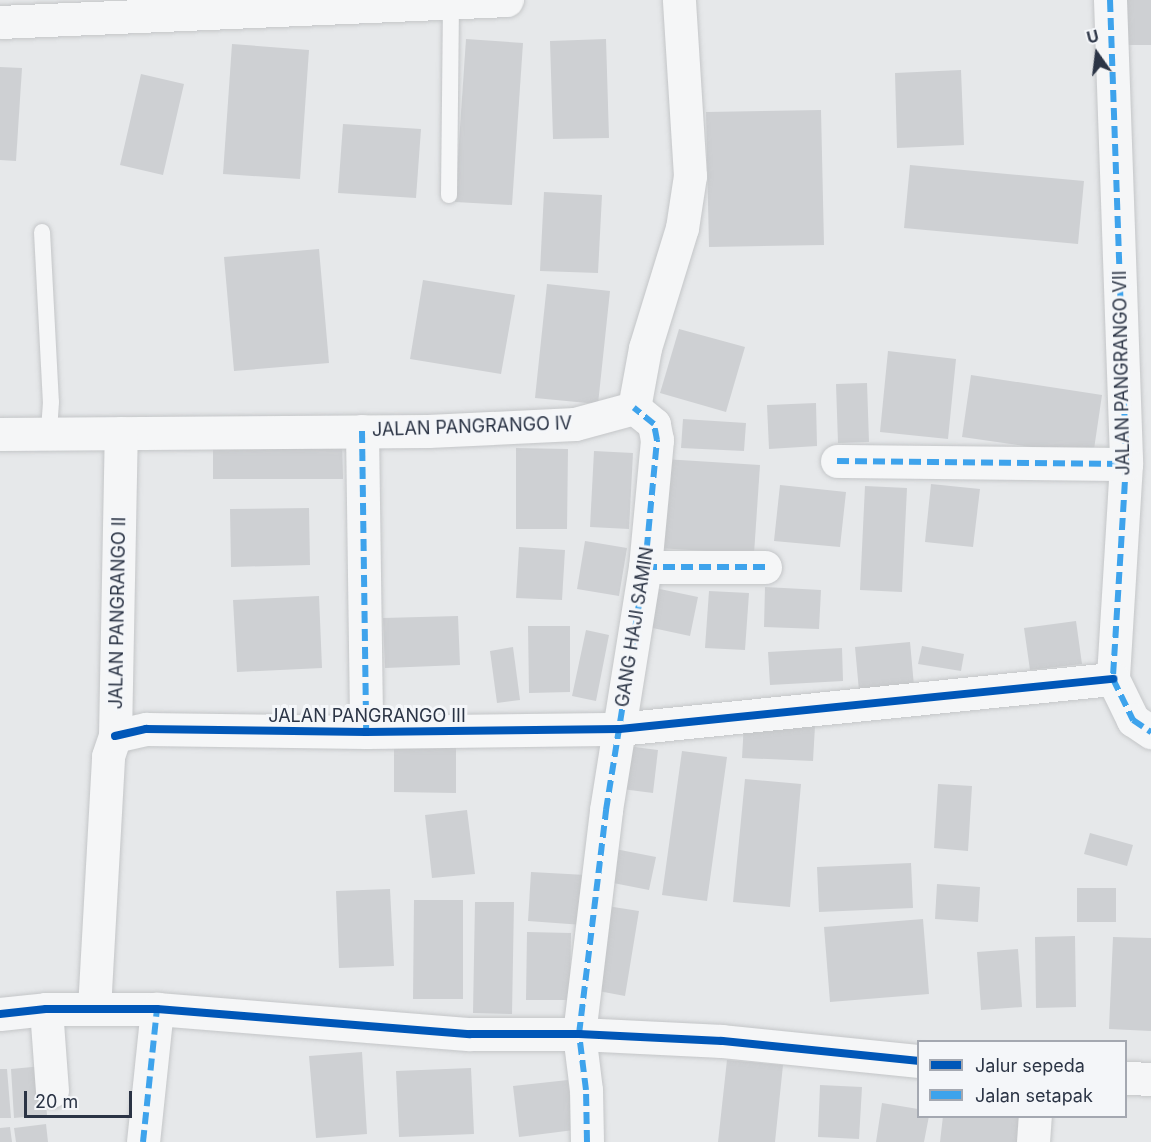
<!DOCTYPE html>
<style>
body{margin:0}
#map{position:relative;width:1151px;height:1142px;overflow:hidden;background:#e6e8ea;font-family:Inter,sans-serif}
div>[style]{position:absolute}
.building>*{inset:0;background:#ced0d3}
.roads{filter:drop-shadow(0 0 2px #c4c6c8) drop-shadow(0 0 2px #c4c6c8)}
.service>*{height:16px;margin:-8px;padding:0 8px;transform-origin:8px;border-radius:8px;background:#f5f6f7}
.minor>*{height:33px;margin:-16.5px;padding:0 16.5px;transform-origin:16.5px;border-radius:16.5px;background:#f5f6f7}
.quiet>*{height:6px;margin-top:-3px;transform-origin:0;background:repeating-linear-gradient(90deg,#3ea3ec 0 12px,transparent 0 18px)}
.cycleway>*{height:8px;margin:-4px;padding:0 4px;transform-origin:4px;border-radius:4px;background:#0057b8}
span{translate:-50% -50%;white-space:nowrap;text-align:center;line-height:1.15;-webkit-text-stroke:6px #f4f6f9;paint-order:stroke}
.street-label{font-size:18px;color:#2b3445}
.legend{position:absolute;left:917px;top:1040px;width:210px;height:78px;box-sizing:border-box;background:#f4f6f9;border:2px solid #a4a8b1;margin:0;padding:8px 10px;list-style:none;font-size:18px;color:#2b3445}
.legend li{display:flex;align-items:center;gap:12px;height:30px}
.legend b{width:30px;border:2px solid #a4a8b1}
.north{position:absolute;left:1067px;top:24px;width:60px;height:60px;-webkit-text-stroke:4px #f4f6f9;paint-order:stroke;rotate:346deg;font-size:16px;font-weight:700;line-height:24px;text-align:center;color:#2b3445}
.north::after{content:'';display:block;margin:auto;width:21px;height:27px;background:#2b3445;clip-path:polygon(50% 0,100% 100%,50% 72%,0 100%)}
.scale{position:absolute;left:24px;top:1091px;width:108px;height:27px;box-sizing:border-box;border:3px solid #2b3445;border-top:0;padding-left:8px;font-size:18px;line-height:21px;white-space:nowrap;color:#2b3445;-webkit-text-stroke:4px #f4f6f9;paint-order:stroke}
</style>
<div id="map">
<div class="building">
<i style="clip-path:polygon(1123px 0,1151px 0,1151px 45px,1123px 45px)"></i>
<i style="clip-path:polygon(466px 39px,523px 43px,512px 205px,455px 202px)"></i>
<i style="clip-path:polygon(606px 39px,609px 138px,553px 139px,550px 41px)"></i>
<i style="clip-path:polygon(232px 44px,309px 50px,300px 179px,223px 174px)"></i>
<i style="clip-path:polygon(0 67px,22px 68px,16px 161px,0 160px)"></i>
<i style="clip-path:polygon(961px 70px,964px 145px,897px 148px,895px 73px)"></i>
<i style="clip-path:polygon(141px 74px,184px 84px,163px 175px,120px 165px)"></i>
<i style="clip-path:polygon(821px 110px,824px 245px,709px 247px,706px 112px)"></i>
<i style="clip-path:polygon(343px 124px,421px 129px,416px 198px,338px 193px)"></i>
<i style="clip-path:polygon(910px 165px,1084px 181px,1078px 244px,904px 228px)"></i>
<i style="clip-path:polygon(544px 192px,602px 195px,598px 273px,540px 271px)"></i>
<i style="clip-path:polygon(319px 249px,329px 363px,234px 371px,224px 257px)"></i>
<i style="clip-path:polygon(423px 280px,515px 295px,501px 374px,410px 359px)"></i>
<i style="clip-path:polygon(547px 284px,610px 291px,598px 404px,535px 398px)"></i>
<i style="clip-path:polygon(679px 329px,745px 347px,726px 412px,660px 393px)"></i>
<i style="clip-path:polygon(888px 351px,956px 359px,948px 439px,880px 432px)"></i>
<i style="clip-path:polygon(971px 375px,1102px 395px,1093px 456px,962px 437px)"></i>
<i style="clip-path:polygon(867px 383px,869px 442px,838px 443px,836px 384px)"></i>
<i style="clip-path:polygon(816px 403px,817px 446px,769px 449px,767px 405px)"></i>
<i style="clip-path:polygon(683px 419px,746px 423px,744px 451px,681px 448px)"></i>
<i style="clip-path:polygon(213px 436px,342px 436px,343px 479px,213px 479px)"></i>
<i style="clip-path:polygon(516px 448px,568px 449px,567px 529px,516px 529px)"></i>
<i style="clip-path:polygon(594px 451px,633px 453px,629px 529px,590px 527px)"></i>
<i style="clip-path:polygon(664px 459px,760px 465px,754px 554px,658px 548px)"></i>
<i style="clip-path:polygon(931px 484px,980px 489px,973px 547px,925px 542px)"></i>
<i style="clip-path:polygon(780px 485px,846px 492px,840px 547px,774px 541px)"></i>
<i style="clip-path:polygon(865px 486px,907px 488px,902px 592px,860px 590px)"></i>
<i style="clip-path:polygon(309px 508px,310px 565px,231px 567px,230px 509px)"></i>
<i style="clip-path:polygon(585px 541px,627px 548px,619px 596px,577px 589px)"></i>
<i style="clip-path:polygon(519px 547px,565px 550px,562px 600px,516px 598px)"></i>
<i style="clip-path:polygon(765px 587px,821px 590px,819px 629px,764px 627px)"></i>
<i style="clip-path:polygon(655px 588px,698px 597px,690px 636px,648px 627px)"></i>
<i style="clip-path:polygon(709px 591px,749px 593px,745px 650px,705px 648px)"></i>
<i style="clip-path:polygon(319px 596px,322px 668px,237px 672px,233px 600px)"></i>
<i style="clip-path:polygon(458px 616px,460px 665px,385px 668px,383px 618px)"></i>
<i style="clip-path:polygon(1076px 621px,1082px 664px,1030px 670px,1024px 628px)"></i>
<i style="clip-path:polygon(528px 626px,570px 626px,570px 692px,529px 693px)"></i>
<i style="clip-path:polygon(586px 630px,609px 635px,596px 701px,572px 696px)"></i>
<i style="clip-path:polygon(910px 642px,914px 686px,859px 691px,855px 647px)"></i>
<i style="clip-path:polygon(922px 646px,964px 654px,961px 671px,918px 664px)"></i>
<i style="clip-path:polygon(513px 647px,520px 700px,497px 703px,490px 651px)"></i>
<i style="clip-path:polygon(842px 648px,843px 681px,770px 685px,768px 652px)"></i>
<i style="clip-path:polygon(744px 723px,815px 726px,813px 761px,742px 758px)"></i>
<i style="clip-path:polygon(619px 745px,658px 750px,653px 793px,614px 788px)"></i>
<i style="clip-path:polygon(394px 746px,456px 746px,456px 793px,394px 792px)"></i>
<i style="clip-path:polygon(682px 751px,727px 757px,707px 901px,662px 895px)"></i>
<i style="clip-path:polygon(745px 779px,801px 784px,790px 907px,733px 902px)"></i>
<i style="clip-path:polygon(938px 784px,972px 786px,968px 851px,934px 848px)"></i>
<i style="clip-path:polygon(467px 810px,475px 874px,432px 878px,425px 815px)"></i>
<i style="clip-path:polygon(1090px 833px,1133px 845px,1127px 866px,1084px 854px)"></i>
<i style="clip-path:polygon(610px 848px,656px 857px,649px 890px,603px 881px)"></i>
<i style="clip-path:polygon(911px 863px,913px 908px,819px 912px,817px 867px)"></i>
<i style="clip-path:polygon(531px 872px,586px 875px,583px 925px,528px 921px)"></i>
<i style="clip-path:polygon(937px 884px,980px 887px,978px 922px,935px 919px)"></i>
<i style="clip-path:polygon(1077px 888px,1116px 888px,1116px 922px,1077px 922px)"></i>
<i style="clip-path:polygon(390px 889px,394px 966px,339px 968px,336px 891px)"></i>
<i style="clip-path:polygon(414px 900px,463px 900px,463px 999px,413px 999px)"></i>
<i style="clip-path:polygon(475px 902px,514px 902px,512px 1014px,473px 1013px)"></i>
<i style="clip-path:polygon(607px 906px,639px 911px,625px 996px,593px 990px)"></i>
<i style="clip-path:polygon(923px 919px,929px 994px,830px 1002px,824px 927px)"></i>
<i style="clip-path:polygon(527px 932px,571px 933px,570px 1000px,526px 1000px)"></i>
<i style="clip-path:polygon(1075px 936px,1076px 1007px,1036px 1008px,1035px 937px)"></i>
<i style="clip-path:polygon(1113px 937px,1151px 938px,1151px 1031px,1109px 1029px)"></i>
<i style="clip-path:polygon(1018px 949px,1022px 1007px,981px 1010px,977px 952px)"></i>
<i style="clip-path:polygon(362px 1052px,367px 1134px,316px 1138px,309px 1056px)"></i>
<i style="clip-path:polygon(727px 1060px,783px 1065px,775px 1142px,718px 1142px)"></i>
<i style="clip-path:polygon(43px 1066px,47px 1115px,14px 1118px,11px 1069px)"></i>
<i style="clip-path:polygon(471px 1068px,474px 1134px,399px 1137px,396px 1071px)"></i>
<i style="clip-path:polygon(0 1069px,7px 1069px,11px 1118px,0 1118px)"></i>
<i style="clip-path:polygon(568px 1080px,574px 1130px,519px 1137px,513px 1086px)"></i>
<i style="clip-path:polygon(820px 1085px,862px 1087px,859px 1139px,818px 1137px)"></i>
<i style="clip-path:polygon(882px 1103px,918px 1109px,918px 1116px,929px 1116px,924px 1142px,876px 1142px)"></i>
<i style="clip-path:polygon(943px 1116px,1029px 1116px,1026px 1142px,940px 1142px)"></i>
<i style="clip-path:polygon(46px 1124px,48px 1142px,16px 1142px,14px 1128px)"></i>
<i style="clip-path:polygon(10px 1127px,12px 1142px,0 1142px,0 1128px)"></i>
</div>
<div class="roads">
<div class="service">
<i style="left:449px;top:195px;width:192px;rotate:-89.4deg"></i>
<i style="left:42px;top:232px;width:170px;rotate:87deg"></i>
<i style="left:51px;top:402px;width:31px;rotate:94deg"></i>
</div>
<div class="minor">
<i style="left:1110px;top:0;width:464px;rotate:88deg"></i>
<i style="left:1126px;top:464px;width:215px;rotate:93.5deg"></i>
<i style="left:1113px;top:679px;width:46px;rotate:64deg"></i>
<i style="left:1133px;top:720px;width:22px;rotate:34deg"></i>
<i style="left:0;top:22px;width:507px;rotate:-2.48deg"></i>
<i style="left:634px;top:408px;width:61px;rotate:-79.6deg"></i>
<i style="left:645px;top:348px;width:126px;rotate:-72.9deg"></i>
<i style="left:682px;top:228px;width:53px;rotate:-81.3deg"></i>
<i style="left:690px;top:176px;width:176px;rotate:-93.6deg"></i>
<i style="left:362px;top:431px;width:301px;rotate:89.2deg"></i>
<i style="left:0;top:434px;width:428px;rotate:-0.4deg"></i>
<i style="left:428px;top:431px;width:147px;rotate:-2.7deg"></i>
<i style="left:575px;top:424px;width:61px;rotate:-15.2deg"></i>
<i style="left:837px;top:461px;width:289px;rotate:0.6deg"></i>
<i style="left:645px;top:567px;width:120px"></i>
<i style="left:115px;top:736px;width:32px;rotate:-13deg"></i>
<i style="left:146px;top:729px;width:220px;rotate:0.8deg"></i>
<i style="left:366px;top:732px;width:253px;rotate:-0.7deg"></i>
<i style="left:619px;top:729px;width:497px;rotate:-5.8deg"></i>
<i style="left:46px;top:1009px;width:82px;rotate:85.8deg"></i>
<i style="left:94px;top:1009px;width:253px;rotate:-86.8deg"></i>
<i style="left:108px;top:756px;width:21px;rotate:-71deg"></i>
<i style="left:115px;top:736px;width:303px;rotate:-88.9deg"></i>
<i style="left:0;top:1014px;width:46px;rotate:-6.2deg"></i>
<i style="left:46px;top:1009px;width:111px"></i>
<i style="left:157px;top:1009px;width:314px;rotate:4.6deg"></i>
<i style="left:470px;top:1034px;width:109px"></i>
<i style="left:579px;top:1034px;width:143px;rotate:2.8deg"></i>
<i style="left:722px;top:1041px;width:197px;rotate:5.8deg"></i>
<i style="left:1126px;top:1078px;width:25px;rotate:2deg"></i>
<i style="left:143px;top:1142px;width:134px;rotate:-84deg"></i>
<i style="left:587px;top:1142px;width:52px;rotate:-91.1deg"></i>
<i style="left:586px;top:1090px;width:56px;rotate:-97.1deg"></i>
<i style="left:579px;top:1034px;width:226px;rotate:-83.1deg"></i>
<i style="left:606px;top:810px;width:246px;rotate:-80.9deg"></i>
<i style="left:645px;top:567px;width:128px;rotate:-84.6deg"></i>
<i style="left:657px;top:440px;width:16px;rotate:-101deg"></i>
<i style="left:654px;top:424px;width:26px;rotate:-141deg"></i>
<i style="left:1033px;top:1142px;width:26px;rotate:-86deg"></i>
</div>
</div>
<div class="quiet">
<i style="left:1110px;top:0;width:464px;rotate:88deg"></i>
<i style="left:1126px;top:464px;width:215px;rotate:93.5deg"></i>
<i style="left:1113px;top:679px;width:46px;rotate:64deg"></i>
<i style="left:1133px;top:720px;width:22px;rotate:34deg"></i>
<i style="left:362px;top:431px;width:301px;rotate:89.2deg"></i>
<i style="left:837px;top:461px;width:289px;rotate:0.6deg"></i>
<i style="left:645px;top:567px;width:120px"></i>
<i style="left:143px;top:1142px;width:134px;rotate:-84deg"></i>
<i style="left:587px;top:1142px;width:52px;rotate:-91.1deg"></i>
<i style="left:586px;top:1090px;width:56px;rotate:-97.1deg"></i>
<i style="left:579px;top:1034px;width:226px;rotate:-83.1deg"></i>
<i style="left:606px;top:810px;width:246px;rotate:-80.9deg"></i>
<i style="left:645px;top:567px;width:128px;rotate:-84.6deg"></i>
<i style="left:657px;top:440px;width:16px;rotate:-101deg"></i>
<i style="left:654px;top:424px;width:26px;rotate:-141deg"></i>
</div>
<div class="cycleway">
<i style="left:115px;top:736px;width:32px;rotate:-13deg"></i>
<i style="left:146px;top:729px;width:220px;rotate:0.8deg"></i>
<i style="left:366px;top:732px;width:253px;rotate:-0.7deg"></i>
<i style="left:619px;top:729px;width:497px;rotate:-5.8deg"></i>
<i style="left:0;top:1014px;width:46px;rotate:-6.2deg"></i>
<i style="left:46px;top:1009px;width:111px"></i>
<i style="left:157px;top:1009px;width:314px;rotate:4.6deg"></i>
<i style="left:470px;top:1034px;width:109px"></i>
<i style="left:579px;top:1034px;width:143px;rotate:2.8deg"></i>
<i style="left:722px;top:1041px;width:197px;rotate:5.8deg"></i>
</div>
<div class="street-label">
<span style="left:1122px;top:373px;rotate:-91deg">JALAN PANGRANGO VII</span>
<span style="left:472px;top:427px;rotate:-2deg">JALAN PANGRANGO IV</span>
<span style="left:118px;top:613px;rotate:-89deg">JALAN PANGRANGO II</span>
<span style="left:635px;top:627px;rotate:-81deg">GANG HAJI SAMIN</span>
<span style="left:367px;top:716px">JALAN PANGRANGO III</span>
</div>
<ul class="legend">
<li><b style="height:8px;background:#0057b8"></b>Jalur sepeda</li>
<li><b style="height:8px;background:#3ea3ec"></b>Jalan setapak</li>
</ul>
<div class="north">U</div>
<div class="scale">20 m</div>
</div>
